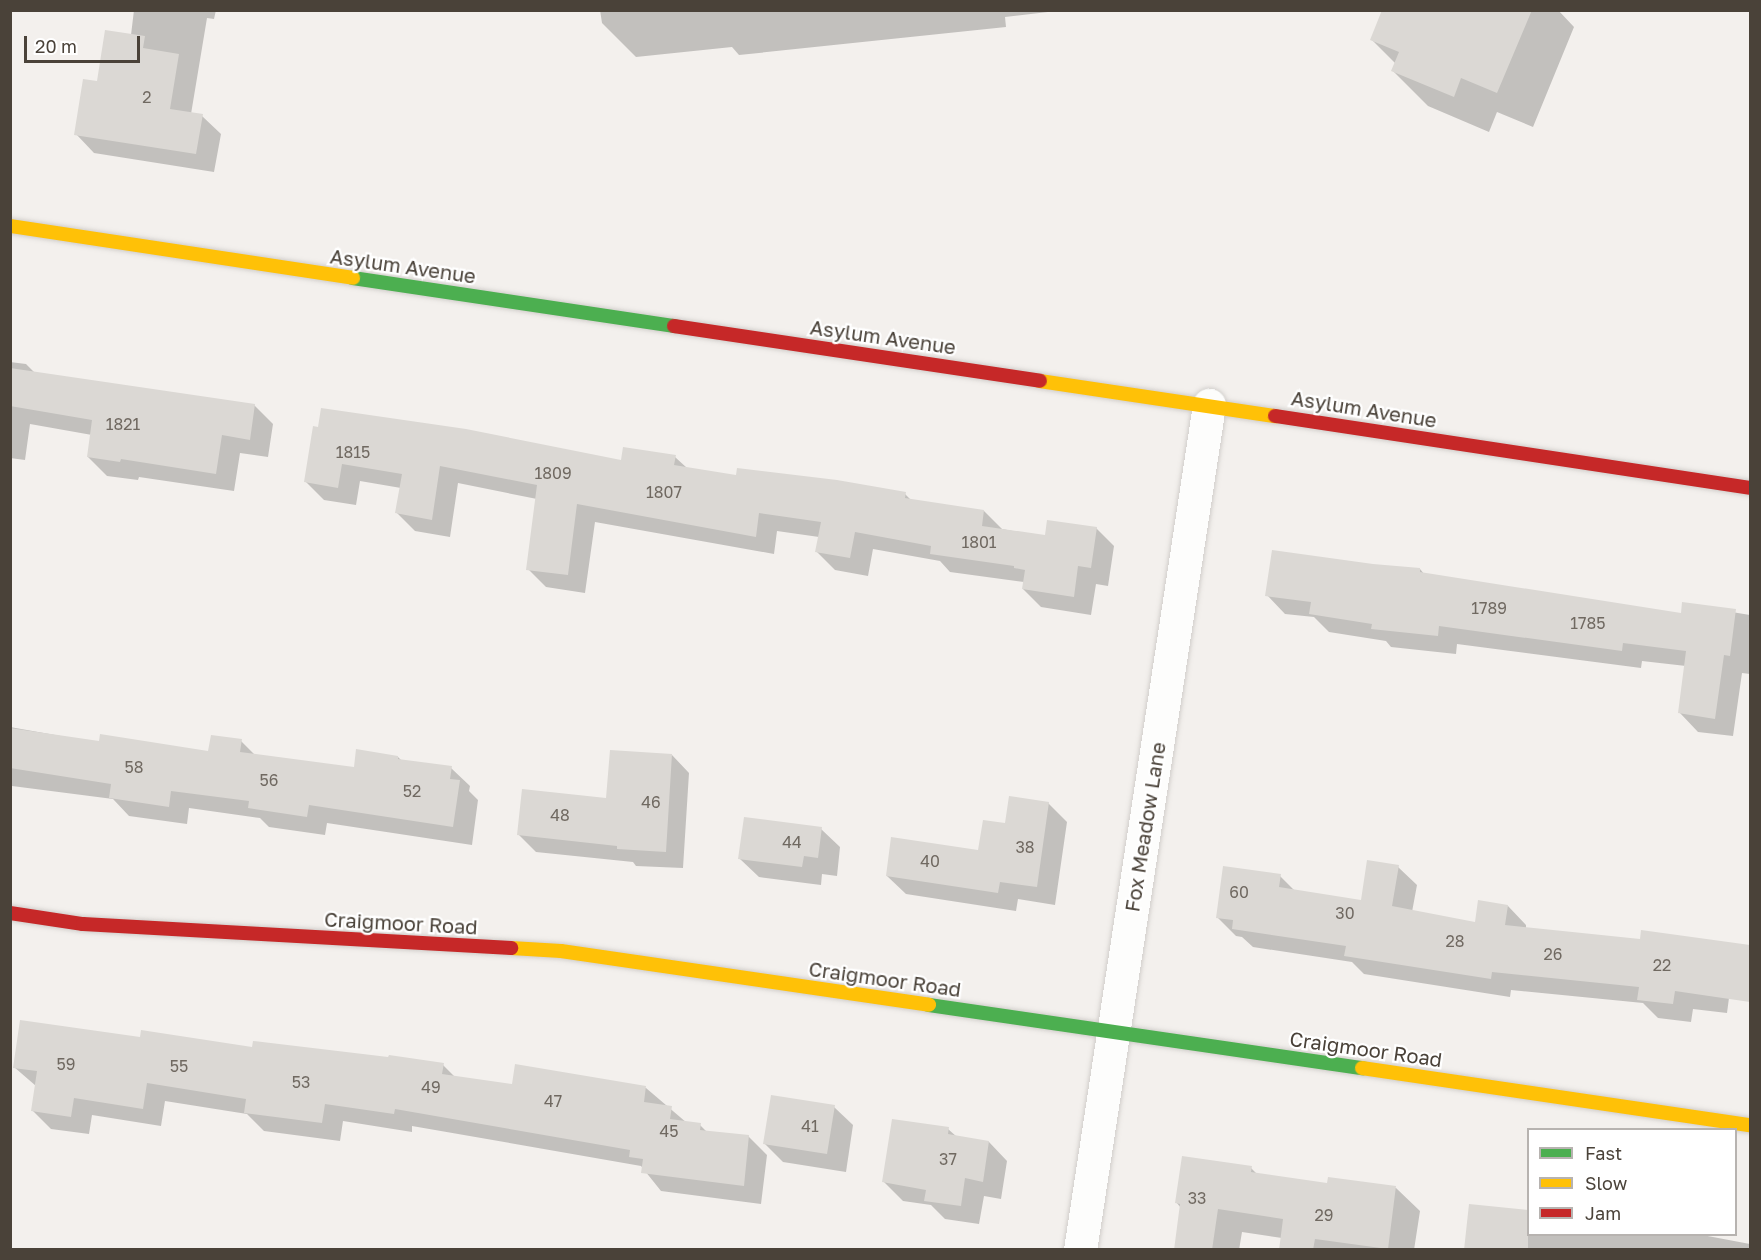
<!DOCTYPE html>
<style>
body{margin:0}
#map{position:relative;width:1761px;height:1260px;overflow:hidden;background:#f3f0ed;font-family:"Golos Text",sans-serif}
div>[style]{position:absolute}
.shadow>*{inset:0;background:#0003}
.building>*{inset:0;background:#dbd8d4}
.roads{filter:drop-shadow(0 0 2px #d1cecb) drop-shadow(0 0 2px #d1cecb)}
.street>*{height:33px;margin:-16.5px;padding:0 16.5px;transform-origin:16.5px;border-radius:16.5px;background:#fdfdfc}
.fast>*{height:14px;margin:-7px;padding:0 7px;transform-origin:7px;border-radius:7px;background:#4caf50}
.slow>*{height:14px;margin:-7px;padding:0 7px;transform-origin:7px;border-radius:7px;background:#ffc107}
.jam>*{height:14px;margin:-7px;padding:0 7px;transform-origin:7px;border-radius:7px;background:#c62828}
span{translate:-50% -50%;white-space:nowrap;text-align:center;line-height:1.15;-webkit-text-stroke:4.5px #fff;paint-order:stroke}
.number-label{font-size:16px;color:#706961}
.number-label span{-webkit-text-stroke-width:0}
.street-label{font-size:20px;color:#4a4239}
.frame{position:absolute;inset:0;border:12px solid #4a4239;pointer-events:none}
.legend{position:absolute;left:1527px;top:1128px;width:210px;height:108px;box-sizing:border-box;background:#fff;border:2px solid #b7b3b0;margin:0;padding:8px 10px;list-style:none;font-size:18px;color:#4a4239}
.legend li{display:flex;align-items:center;gap:12px;height:30px}
.legend b{width:30px;border:2px solid #b7b3b0}
.scale{position:absolute;left:24px;top:36px;width:116px;height:27px;box-sizing:border-box;border:3px solid #4a4239;border-top:0;padding-left:8px;font-size:18px;line-height:21px;white-space:nowrap;color:#4a4239;-webkit-text-stroke:4px #fff;paint-order:stroke}
</style>
<div id="map">
<div class="shadow">
<i style="clip-path:polygon(134px 10px,216px 10px,214px 19px,207px 18px,191px 114px,202px 116px,221px 134px,214px 172px,94px 153px,76px 134px,98px 83px,131px 35px)"></i>
<i style="clip-path:polygon(600px 10px,1065px 10px,1005px 17px,1006px 27px,739px 55px,732px 47px,636px 57px,602px 23px)"></i>
<i style="clip-path:polygon(1384px 10px,1558px 10px,1574px 27px,1533px 127px,1497px 112px,1489px 132px,1428px 106px,1393px 71px,1396px 64px,1372px 40px)"></i>
<i style="clip-path:polygon(10px 362px,26px 364px,35px 373px,254px 405px,273px 424px,268px 457px,240px 453px,234px 491px,139px 477px,138px 480px,107px 476px,88px 457px,92px 435px,30px 424px,25px 460px,10px 458px)"></i>
<i style="clip-path:polygon(314px 428px,622px 461px,675px 457px,687px 468px,737px 477px,905px 494px,912px 501px,984px 511px,1002px 529px,1046px 537px,1096px 528px,1114px 546px,1108px 586px,1096px 584px,1091px 615px,1041px 607px,1023px 589px,1024px 582px,950px 572px,940px 561px,873px 549px,868px 576px,835px 570px,817px 552px,819px 537px,777px 531px,774px 554px,595px 522px,585px 593px,546px 587px,528px 569px,537px 499px,458px 483px,450px 537px,415px 531px,397px 513px,401px 488px,360px 481px,356px 505px,324px 500px,306px 482px)"></i>
<i style="clip-path:polygon(1372px 566px,1420px 569px,1425px 575px,1682px 615px,1683px 604px,1750px 615px,1750px 674px,1742px 673px,1733px 736px,1698px 732px,1680px 713px,1686px 666px,1642px 661px,1641px 668px,1457px 644px,1456px 654px,1391px 647px,1386px 641px,1329px 632px,1314px 617px,1285px 614px,1267px 595px)"></i>
<i style="clip-path:polygon(10px 727px,100px 743px,209px 753px,241px 741px,256px 756px,355px 769px,398px 757px,402px 761px,451px 768px,470px 786px,469px 791px,478px 800px,472px 845px,327px 823px,325px 835px,269px 827px,260px 818px,189px 808px,187px 824px,129px 816px,113px 799px,12px 786px,10px 798px)"></i>
<i style="clip-path:polygon(672px 755px,689px 773px,683px 868px,636px 866px,633px 862px,536px 852px,519px 835px,608px 800px)"></i>
<i style="clip-path:polygon(1048px 803px,1067px 822px,1055px 905px,1018px 899px,1016px 911px,906px 894px,887px 876px,980px 852px,1006px 825px)"></i>
<i style="clip-path:polygon(821px 829px,840px 847px,837px 876px,822px 874px,821px 885px,759px 877px,740px 859px)"></i>
<i style="clip-path:polygon(1398px 867px,1417px 885px,1412px 912px,1476px 924px,1508px 906px,1526px 925px,1526px 929px,1734px 960px,1727px 1013px,1693px 1009px,1691px 1022px,1658px 1018px,1643px 1003px,1511px 990px,1510px 997px,1364px 974px,1352px 962px,1253px 947px,1242px 937px,1236px 936px,1217px 917px,1280px 876px,1295px 891px,1362px 901px)"></i>
<i style="clip-path:polygon(141px 1039px,443px 1065px,456px 1078px,513px 1086px,646px 1088px,687px 1123px,700px 1125px,707px 1132px,748px 1136px,767px 1155px,761px 1204px,661px 1191px,641px 1166px,412px 1126px,412px 1132px,343px 1121px,340px 1141px,264px 1131px,247px 1114px,165px 1101px,161px 1126px,92px 1115px,89px 1134px,51px 1129px,33px 1111px,36px 1086px,14px 1067px)"></i>
<i style="clip-path:polygon(834px 1107px,853px 1125px,846px 1172px,783px 1162px,765px 1144px)"></i>
<i style="clip-path:polygon(948px 1129px,957px 1137px,989px 1142px,1007px 1161px,1001px 1199px,984px 1196px,979px 1224px,945px 1219px,931px 1205px,903px 1201px,884px 1182px)"></i>
<i style="clip-path:polygon(1251px 1168px,1258px 1175px,1328px 1184px,1396px 1188px,1420px 1211px,1414px 1250px,1281px 1250px,1282px 1238px,1242px 1232px,1239px 1250px,1177px 1250px,1181px 1208px,1176px 1202px)"></i>
<i style="clip-path:polygon(1470px 1206px,1528px 1212px,1528px 1234px,1697px 1234px,1750px 1244px,1750px 1250px,1465px 1250px)"></i>
</div>
<div class="building">
<i style="clip-path:polygon(1382px 10px,1532px 10px,1497px 93px,1461px 78px,1454px 97px,1391px 71px,1399px 52px,1370px 40px)"></i>
<i style="clip-path:polygon(105px 30px,145px 36px,143px 48px,179px 54px,170px 109px,203px 114px,196px 154px,74px 135px,83px 79px,97px 81px)"></i>
<i style="clip-path:polygon(10px 368px,255px 404px,250px 440px,222px 435px,216px 474px,121px 459px,120px 462px,87px 457px,92px 420px,10px 406px)"></i>
<i style="clip-path:polygon(321px 408px,466px 429px,621px 460px,623px 447px,676px 455px,674px 465px,736px 475px,737px 468px,837px 480px,906px 492px,905px 498px,984px 510px,982px 526px,1045px 535px,1047px 520px,1097px 527px,1091px 568px,1078px 566px,1074px 597px,1022px 589px,1025px 570px,1014px 568px,1014px 566px,930px 554px,931px 546px,855px 532px,850px 558px,815px 552px,821px 522px,759px 513px,756px 537px,577px 504px,568px 575px,526px 570px,537px 485px,440px 466px,432px 520px,395px 513px,402px 474px,342px 464px,338px 488px,304px 482px,313px 426px,318px 427px)"></i>
<i style="clip-path:polygon(1272px 550px,1373px 564px,1420px 568px,1420px 572px,1681px 613px,1682px 602px,1736px 609px,1730px 656px,1724px 655px,1715px 719px,1678px 713px,1686px 651px,1623px 643px,1622px 651px,1439px 626px,1438px 636px,1371px 629px,1372px 624px,1309px 614px,1311px 602px,1265px 596px)"></i>
<i style="clip-path:polygon(10px 728px,99px 741px,100px 734px,208px 751px,211px 735px,242px 739px,240px 752px,354px 767px,356px 749px,398px 756px,398px 759px,452px 766px,450px 779px,460px 780px,453px 827px,309px 805px,307px 817px,248px 808px,249px 801px,171px 791px,169px 807px,109px 798px,111px 784px,10px 768px)"></i>
<i style="clip-path:polygon(610px 750px,672px 754px,666px 852px,617px 849px,617px 846px,517px 835px,522px 789px,606px 798px)"></i>
<i style="clip-path:polygon(1009px 796px,1049px 802px,1037px 887px,1000px 882px,998px 893px,886px 876px,891px 837px,978px 850px,983px 820px,1005px 823px)"></i>
<i style="clip-path:polygon(744px 817px,822px 827px,818px 858px,804px 856px,802px 867px,738px 859px)"></i>
<i style="clip-path:polygon(1367px 860px,1399px 865px,1392px 906px,1475px 922px,1478px 900px,1508px 905px,1505px 925px,1640px 939px,1641px 930px,1750px 945px,1750px 1002px,1675px 991px,1673px 1004px,1637px 1000px,1639px 987px,1492px 972px,1491px 979px,1344px 956px,1346px 946px,1232px 929px,1233px 920px,1216px 918px,1223px 866px,1281px 874px,1279px 887px,1361px 900px)"></i>
<i style="clip-path:polygon(20px 1020px,140px 1037px,141px 1030px,252px 1047px,253px 1041px,388px 1057px,389px 1055px,444px 1063px,442px 1074px,512px 1084px,515px 1064px,646px 1086px,644px 1102px,672px 1106px,670px 1119px,701px 1123px,700px 1130px,749px 1135px,744px 1186px,641px 1173px,643px 1159px,629px 1157px,630px 1150px,395px 1109px,394px 1114px,325px 1104px,322px 1123px,244px 1113px,246px 1099px,147px 1083px,143px 1109px,74px 1098px,71px 1117px,31px 1111px,37px 1071px,13px 1068px)"></i>
<i style="clip-path:polygon(771px 1095px,835px 1105px,827px 1154px,763px 1144px)"></i>
<i style="clip-path:polygon(892px 1119px,949px 1127px,948px 1134px,989px 1141px,983px 1182px,965px 1178px,961px 1206px,924px 1201px,926px 1190px,882px 1182px)"></i>
<i style="clip-path:polygon(1182px 1156px,1252px 1166px,1251px 1172px,1327px 1183px,1328px 1177px,1396px 1186px,1388px 1249px,1315px 1239px,1313px 1250px,1279px 1250px,1283px 1219px,1218px 1209px,1212px 1250px,1174px 1250px,1180px 1204px,1175px 1203px)"></i>
<i style="clip-path:polygon(1469px 1204px,1528px 1210px,1528px 1250px,1464px 1250px)"></i>
</div>
<div class="roads">
<div class="street">
<i style="left:1080px;top:1250px;width:855px;rotate:-81.32deg"></i>
</div>
<div class="fast">
<i style="left:353px;top:278px;width:325px;rotate:8.5deg"></i>
<i style="left:929px;top:1005px;width:438px;rotate:8.3deg"></i>
</div>
<div class="slow">
<i style="left:10px;top:226px;width:347px;rotate:8.6deg"></i>
<i style="left:1040px;top:381px;width:238px;rotate:8.5deg"></i>
<i style="left:511px;top:948px;width:50px;rotate:3.4deg"></i>
<i style="left:561px;top:951px;width:372px;rotate:8.3deg"></i>
<i style="left:1362px;top:1068px;width:392px;rotate:8.4deg"></i>
</div>
<div class="jam">
<i style="left:674px;top:326px;width:370px;rotate:8.5deg"></i>
<i style="left:1275px;top:416px;width:480px;rotate:8.6deg"></i>
<i style="left:10px;top:913px;width:74px;rotate:8.6deg"></i>
<i style="left:83px;top:924px;width:429px;rotate:3.2deg"></i>
</div>
</div>
<div class="number-label">
<span style="left:147px;top:97px">2</span>
<span style="left:123px;top:424px">1821</span>
<span style="left:353px;top:452px">1815</span>
<span style="left:553px;top:473px">1809</span>
<span style="left:664px;top:492px">1807</span>
<span style="left:979px;top:542px">1801</span>
<span style="left:1489px;top:608px">1789</span>
<span style="left:1588px;top:623px">1785</span>
<span style="left:134px;top:767px">58</span>
<span style="left:269px;top:780px">56</span>
<span style="left:412px;top:791px">52</span>
<span style="left:651px;top:802px">46</span>
<span style="left:560px;top:815px">48</span>
<span style="left:792px;top:842px">44</span>
<span style="left:1025px;top:847px">38</span>
<span style="left:930px;top:861px">40</span>
<span style="left:1239px;top:892px">60</span>
<span style="left:1345px;top:913px">30</span>
<span style="left:1455px;top:941px">28</span>
<span style="left:1553px;top:954px">26</span>
<span style="left:1662px;top:965px">22</span>
<span style="left:66px;top:1064px">59</span>
<span style="left:179px;top:1066px">55</span>
<span style="left:301px;top:1082px">53</span>
<span style="left:431px;top:1087px">49</span>
<span style="left:553px;top:1101px">47</span>
<span style="left:810px;top:1126px">41</span>
<span style="left:669px;top:1131px">45</span>
<span style="left:948px;top:1159px">37</span>
<span style="left:1197px;top:1198px">33</span>
<span style="left:1324px;top:1215px">29</span>
</div>
<div class="street-label">
<span style="left:403px;top:266px;rotate:8deg">Asylum Avenue</span>
<span style="left:883px;top:337px;rotate:8deg">Asylum Avenue</span>
<span style="left:1364px;top:409px;rotate:9deg">Asylum Avenue</span>
<span style="left:1145px;top:827px;rotate:-81deg">Fox Meadow Lane</span>
<span style="left:401px;top:923px;rotate:3deg">Craigmoor Road</span>
<span style="left:885px;top:979px;rotate:8deg">Craigmoor Road</span>
<span style="left:1366px;top:1049px;rotate:8deg">Craigmoor Road</span>
</div>
<div class="frame"></div>
<ul class="legend">
<li><b style="height:8px;background:#4caf50"></b>Fast</li>
<li><b style="height:8px;background:#ffc107"></b>Slow</li>
<li><b style="height:8px;background:#c62828"></b>Jam</li>
</ul>
<div class="scale">20 m</div>
</div>
